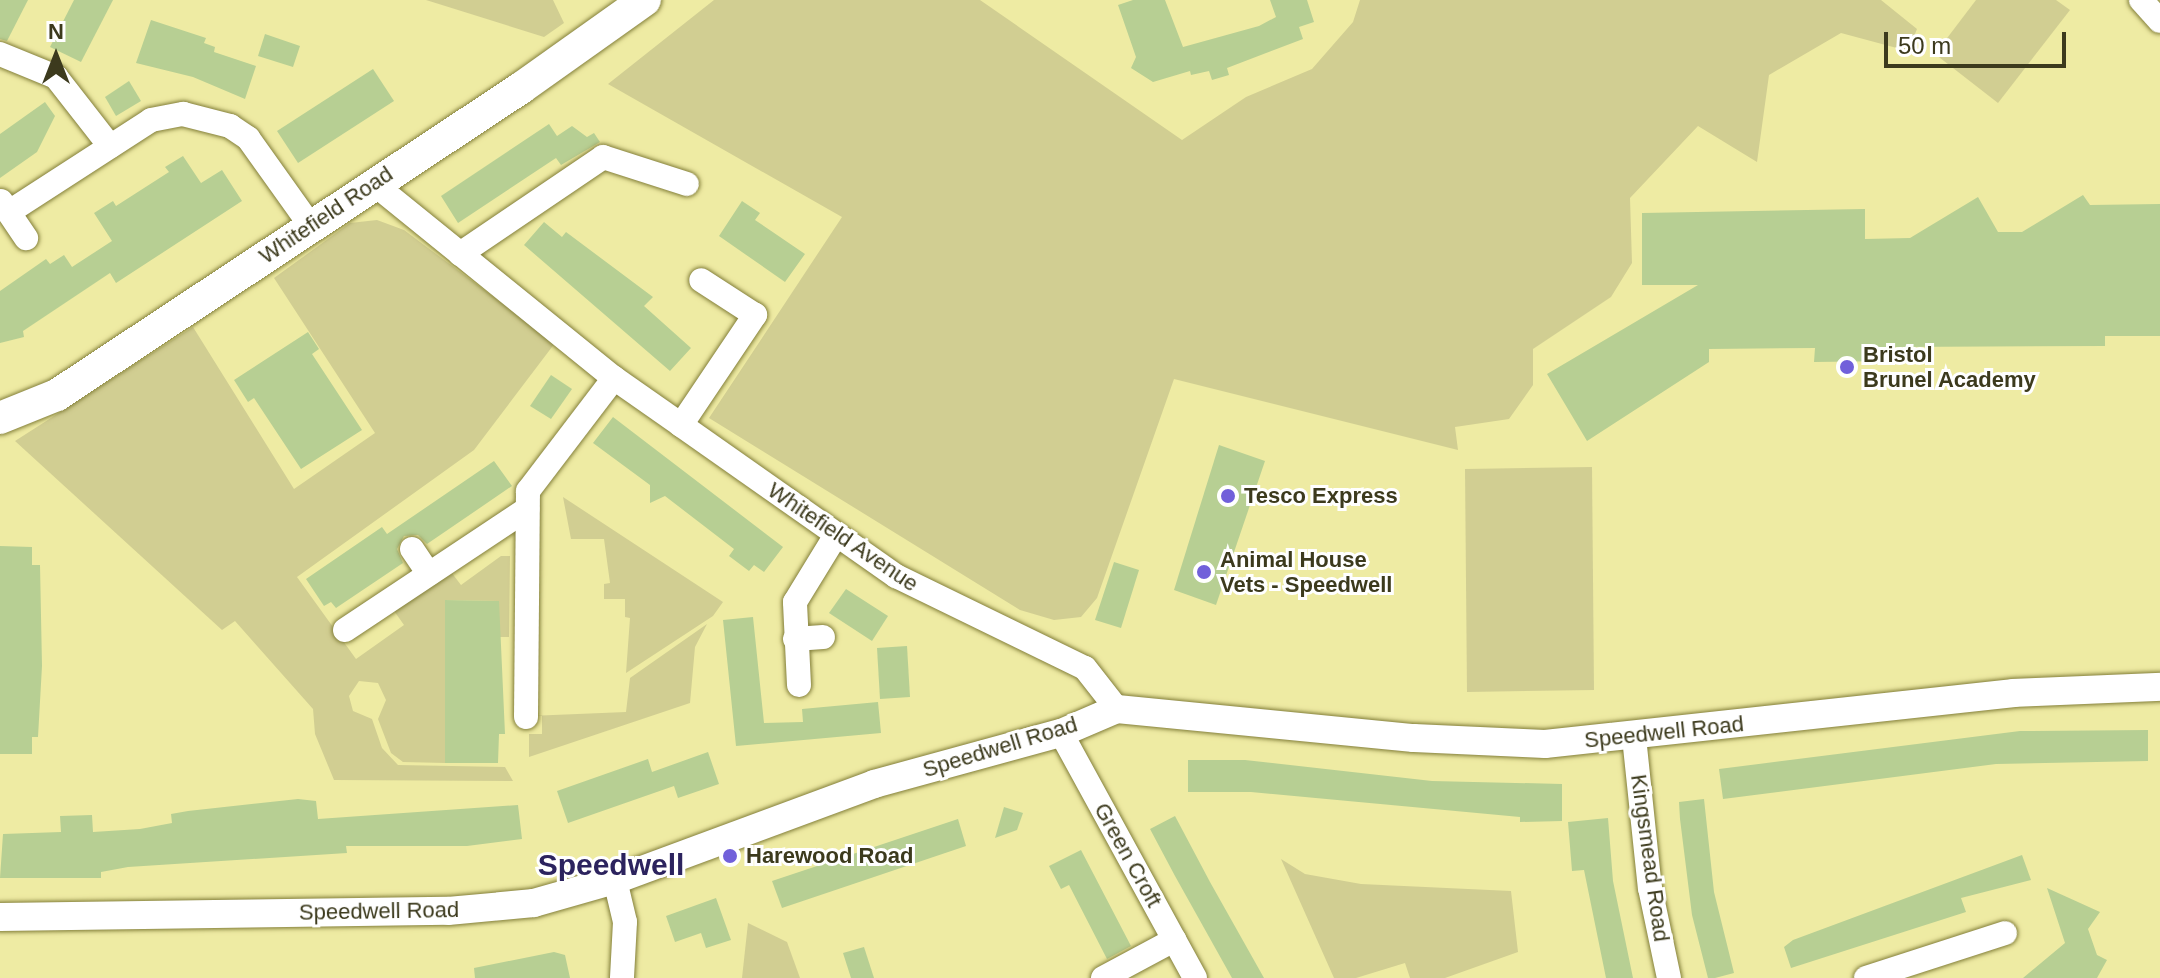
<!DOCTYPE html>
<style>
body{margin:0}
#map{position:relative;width:2160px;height:978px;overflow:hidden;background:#eeeba3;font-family:Arial,sans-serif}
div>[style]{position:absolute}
.green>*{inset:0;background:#d1ce92}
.building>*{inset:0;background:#b7cf93}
.roads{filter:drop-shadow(0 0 2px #837f3a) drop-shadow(0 0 2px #837f3a)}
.minor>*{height:24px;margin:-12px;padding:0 12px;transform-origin:12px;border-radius:12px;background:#fff}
.tertiary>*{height:28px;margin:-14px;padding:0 14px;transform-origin:14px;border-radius:14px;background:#fff}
.secondary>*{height:32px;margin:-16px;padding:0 16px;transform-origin:16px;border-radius:16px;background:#fff}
.dots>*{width:22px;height:22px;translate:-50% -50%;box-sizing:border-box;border:4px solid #fff;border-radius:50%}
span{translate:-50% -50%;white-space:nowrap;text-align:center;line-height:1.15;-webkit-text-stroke:6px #fff;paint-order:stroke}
.street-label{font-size:22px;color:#3c3a1d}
.poi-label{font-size:22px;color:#3c3a1d;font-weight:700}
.left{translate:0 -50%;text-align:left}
.district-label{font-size:30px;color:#2c235e;font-weight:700}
.north{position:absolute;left:16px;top:16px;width:80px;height:80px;-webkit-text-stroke:6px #fff;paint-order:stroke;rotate:0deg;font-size:22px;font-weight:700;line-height:32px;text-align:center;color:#3c3a1d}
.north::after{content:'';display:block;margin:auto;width:28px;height:36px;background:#3c3a1d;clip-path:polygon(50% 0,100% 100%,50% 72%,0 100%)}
.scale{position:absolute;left:1884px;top:32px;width:182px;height:36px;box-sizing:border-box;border:4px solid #3c3a1d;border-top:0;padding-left:10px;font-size:24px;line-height:28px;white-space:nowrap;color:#3c3a1d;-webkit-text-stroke:6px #fff;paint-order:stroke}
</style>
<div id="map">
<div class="green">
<i style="clip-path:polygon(426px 0,553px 0,564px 23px,544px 37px)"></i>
<i style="clip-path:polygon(714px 0,980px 0,1182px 140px,1246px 97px,1312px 69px,1353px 22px,1360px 0,1881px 0,1917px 29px,1908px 51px,1841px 33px,1769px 75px,1757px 162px,1698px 126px,1630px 198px,1632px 263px,1611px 297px,1533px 349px,1533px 385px,1509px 419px,1455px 427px,1458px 450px,1174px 379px,1097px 598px,1081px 617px,1054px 620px,1020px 610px,709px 418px,842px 217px,608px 84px)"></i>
<i style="clip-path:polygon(1976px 0,2056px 0,2070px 10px,1998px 103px,1935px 54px)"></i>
<i style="clip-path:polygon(377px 220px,404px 230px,555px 343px,474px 450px,297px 577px,356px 659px,404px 625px,392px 608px,448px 568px,461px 585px,501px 556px,510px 556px,509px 637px,499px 637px,498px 601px,446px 600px,445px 763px,403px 762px,391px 753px,378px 719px,386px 700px,378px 683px,359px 681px,349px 696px,353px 711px,372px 719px,382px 748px,398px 765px,505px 767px,513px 781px,334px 780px,315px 734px,313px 709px,235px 621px,222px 630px,15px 441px,193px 327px,294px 489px,375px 433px,274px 278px,350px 223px)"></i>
<i style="clip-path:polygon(1592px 467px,1594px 690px,1467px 692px,1465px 469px)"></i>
<i style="clip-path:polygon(563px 497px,723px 602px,713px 616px,626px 673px,630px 618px,625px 617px,625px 599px,604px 599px,604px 584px,610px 583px,604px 539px,571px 539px)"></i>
<i style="clip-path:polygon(707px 624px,695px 647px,690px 703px,529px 757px,529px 734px,542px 734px,542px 716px,529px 716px,626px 712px,630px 678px)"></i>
<i style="clip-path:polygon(1281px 859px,1305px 874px,1361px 884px,1511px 891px,1518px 952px,1445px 978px,1410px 978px,1405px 963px,1356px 978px,1334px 978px)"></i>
<i style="clip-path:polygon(748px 923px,787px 942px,800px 978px,742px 978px)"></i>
</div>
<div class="building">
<i style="clip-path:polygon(0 0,28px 0,7px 41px,0 39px)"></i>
<i style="clip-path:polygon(74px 0,113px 0,81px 62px,50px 47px)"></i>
<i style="clip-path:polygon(1133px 0,1165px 0,1183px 47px,1259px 26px,1276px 17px,1270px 0,1307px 0,1314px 22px,1299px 27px,1303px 39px,1227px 68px,1229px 75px,1212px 80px,1209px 71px,1191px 75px,1190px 71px,1153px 82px,1131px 68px,1136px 57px,1118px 5px)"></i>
<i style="clip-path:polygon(151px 20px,206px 38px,204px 43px,215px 47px,214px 52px,256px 66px,245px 99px,193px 77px,136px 63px)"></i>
<i style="clip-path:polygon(265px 34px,300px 46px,293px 67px,258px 56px)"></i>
<i style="clip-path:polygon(373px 69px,394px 101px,298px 163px,277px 131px)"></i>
<i style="clip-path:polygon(129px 81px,141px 101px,116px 116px,105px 97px)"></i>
<i style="clip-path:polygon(45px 102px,55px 116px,37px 152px,0 178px,0 134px)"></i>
<i style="clip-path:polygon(549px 124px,557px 136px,572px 126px,587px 137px,594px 133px,600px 142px,561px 165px,556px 158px,458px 223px,441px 196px)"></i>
<i style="clip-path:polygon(183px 156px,201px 183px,222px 170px,242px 201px,116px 283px,110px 273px,23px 331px,24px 337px,0 343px,0 291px,46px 259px,50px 264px,64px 255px,72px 267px,112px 241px,94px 213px,113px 201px,116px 206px,169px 172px,165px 167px)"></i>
<i style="clip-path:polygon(2083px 195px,2090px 205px,2160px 204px,2160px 336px,2105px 336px,2105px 346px,1894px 347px,1894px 361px,1814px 362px,1815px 348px,1709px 349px,1709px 362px,1587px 441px,1547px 374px,1698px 285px,1642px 285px,1642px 213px,1865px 209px,1865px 239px,1910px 238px,1978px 197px,1998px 232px,2022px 232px)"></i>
<i style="clip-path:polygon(742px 201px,760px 213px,755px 220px,805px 254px,785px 282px,719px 236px)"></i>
<i style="clip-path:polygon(544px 222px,562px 237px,566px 232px,653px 297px,644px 306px,691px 348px,670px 371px,524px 245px)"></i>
<i style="clip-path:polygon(308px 332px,319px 349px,312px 354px,362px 430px,301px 469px,254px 398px,248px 402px,234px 380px)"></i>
<i style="clip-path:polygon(551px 375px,572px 389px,551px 419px,530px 406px)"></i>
<i style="clip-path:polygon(613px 417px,783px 547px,764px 572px,754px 565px,749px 571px,729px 556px,734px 549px,665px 496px,650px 503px,650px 485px,593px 443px)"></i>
<i style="clip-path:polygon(1219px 445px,1265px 461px,1216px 605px,1174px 590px)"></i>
<i style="clip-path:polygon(494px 461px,512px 486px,427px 544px,418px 535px,404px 536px,397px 549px,403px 563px,336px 608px,331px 602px,324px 606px,306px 579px,382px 527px,387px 534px)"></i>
<i style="clip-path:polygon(0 546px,32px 547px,32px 565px,40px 565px,42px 666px,38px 737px,32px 737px,32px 754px,0 754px)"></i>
<i style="clip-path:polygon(1114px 562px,1139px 570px,1121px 628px,1095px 620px)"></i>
<i style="clip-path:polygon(846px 589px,888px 616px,872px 641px,829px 613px)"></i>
<i style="clip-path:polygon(445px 600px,499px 601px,505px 734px,499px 734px,498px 763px,445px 763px)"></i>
<i style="clip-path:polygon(753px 617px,764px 723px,803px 722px,802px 709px,878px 702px,881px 733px,736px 746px,723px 620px)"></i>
<i style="clip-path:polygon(907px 646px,910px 697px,880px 699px,877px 648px)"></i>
<i style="clip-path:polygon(2148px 730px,2148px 761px,1996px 764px,1723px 799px,1719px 769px,2020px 731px)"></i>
<i style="clip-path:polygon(708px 752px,719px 784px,678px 798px,674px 786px,568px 823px,557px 791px,648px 759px,652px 772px)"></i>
<i style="clip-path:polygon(1188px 760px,1245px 760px,1432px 781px,1562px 784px,1562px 821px,1520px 822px,1520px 817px,1251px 792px,1188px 792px)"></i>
<i style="clip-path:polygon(298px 799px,316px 801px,318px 819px,518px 805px,522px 839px,467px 846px,346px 846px,347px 853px,128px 867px,101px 872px,101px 878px,0 878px,3px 834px,61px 832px,60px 816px,92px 815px,93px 832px,140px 829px,172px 823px,171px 814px,188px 811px)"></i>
<i style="clip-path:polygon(1704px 799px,1714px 892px,1734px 973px,1715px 978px,1708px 978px,1692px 915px,1680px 819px,1679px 802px)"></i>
<i style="clip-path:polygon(1004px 807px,1023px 813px,1017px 830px,995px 838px)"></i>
<i style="clip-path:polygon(1175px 816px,1210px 882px,1264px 978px,1232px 978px,1175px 876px,1150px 829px)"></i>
<i style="clip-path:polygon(1608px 818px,1613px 881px,1633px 978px,1606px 978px,1584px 870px,1572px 871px,1568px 822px)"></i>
<i style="clip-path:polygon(958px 819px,966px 846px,782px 908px,772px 881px)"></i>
<i style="clip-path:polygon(1081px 850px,1131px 946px,1107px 959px,1069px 885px,1061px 889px,1049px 866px)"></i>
<i style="clip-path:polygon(2022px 855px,2031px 880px,1961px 898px,1966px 912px,1791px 968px,1784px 947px,1793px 940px)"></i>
<i style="clip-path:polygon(2047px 888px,2100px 912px,2088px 929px,2097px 955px,2107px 960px,2097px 978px,2023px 978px,2065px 943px)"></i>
<i style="clip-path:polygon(716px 898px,731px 940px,706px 948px,701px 933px,675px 942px,666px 916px)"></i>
<i style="clip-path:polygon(864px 947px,874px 978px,851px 978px,843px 953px)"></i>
<i style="clip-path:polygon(554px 952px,565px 955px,570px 978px,475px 978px,474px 968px)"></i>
</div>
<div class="roads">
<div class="minor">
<i style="left:2141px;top:0;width:28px;rotate:48deg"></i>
<i style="left:0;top:54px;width:61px;rotate:22.3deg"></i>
<i style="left:56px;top:77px;width:88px;rotate:52deg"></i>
<i style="left:373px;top:183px;width:310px;rotate:39deg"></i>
<i style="left:614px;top:378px;width:82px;rotate:35deg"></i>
<i style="left:681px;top:425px;width:263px;rotate:35.1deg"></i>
<i style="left:896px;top:576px;width:210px;rotate:26deg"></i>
<i style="left:1085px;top:668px;width:52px;rotate:52deg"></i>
<i style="left:1px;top:201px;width:45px;rotate:56deg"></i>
<i style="left:9px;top:212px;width:169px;rotate:-32.9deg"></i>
<i style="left:151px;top:120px;width:33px;rotate:-11deg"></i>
<i style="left:183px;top:114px;width:49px;rotate:14.3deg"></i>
<i style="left:230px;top:126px;width:22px;rotate:34deg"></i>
<i style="left:248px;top:138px;width:107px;rotate:54.5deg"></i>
<i style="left:460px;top:254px;width:173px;rotate:-34.1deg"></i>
<i style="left:603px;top:157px;width:88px;rotate:17.8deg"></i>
<i style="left:681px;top:425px;width:133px;rotate:-56.1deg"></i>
<i style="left:755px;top:315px;width:64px;rotate:-147.1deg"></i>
<i style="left:412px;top:549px;width:30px;rotate:56deg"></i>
<i style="left:345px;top:630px;width:219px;rotate:-33.6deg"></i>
<i style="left:795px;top:639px;width:28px;rotate:-4deg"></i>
<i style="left:799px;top:685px;width:83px;rotate:-92.8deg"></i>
<i style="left:795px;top:602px;width:79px;rotate:-58.5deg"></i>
<i style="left:526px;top:717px;width:226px;rotate:-89.5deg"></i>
<i style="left:528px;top:491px;width:142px;rotate:-52.7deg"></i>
<i style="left:1061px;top:733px;width:279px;rotate:61.3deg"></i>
<i style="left:1634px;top:737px;width:152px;rotate:84deg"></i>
<i style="left:1650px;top:888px;width:92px;rotate:78.1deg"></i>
<i style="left:615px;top:880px;width:43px;rotate:76.6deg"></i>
<i style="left:625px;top:922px;width:56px;rotate:93.1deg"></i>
<i style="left:1103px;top:978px;width:81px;rotate:-28.2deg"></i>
<i style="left:1866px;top:978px;width:146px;rotate:-17.9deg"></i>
</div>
<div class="tertiary">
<i style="left:0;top:917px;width:448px;rotate:-0.8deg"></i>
<i style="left:448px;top:911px;width:86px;rotate:-5.3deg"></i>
<i style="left:534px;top:903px;width:84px;rotate:-15.9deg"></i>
<i style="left:615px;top:880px;width:276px;rotate:-20.3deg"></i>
<i style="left:874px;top:784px;width:194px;rotate:-15.3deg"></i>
<i style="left:1061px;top:733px;width:61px;rotate:-23.2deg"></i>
<i style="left:1117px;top:709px;width:298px;rotate:5.6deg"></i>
<i style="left:1414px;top:738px;width:131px;rotate:2.6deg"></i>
<i style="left:1545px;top:744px;width:472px;rotate:-6.2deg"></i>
<i style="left:2014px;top:693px;width:146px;rotate:-2.4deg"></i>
</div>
<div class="secondary">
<i style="left:0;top:418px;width:61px;rotate:-22deg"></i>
<i style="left:57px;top:395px;width:556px;rotate:-33.49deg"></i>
<i style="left:521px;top:88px;width:152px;rotate:-35.4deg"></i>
</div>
</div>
<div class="dots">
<i style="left:1847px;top:367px;background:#7160da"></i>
<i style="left:1228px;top:496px;background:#7160da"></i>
<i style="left:1204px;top:572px;background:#7160da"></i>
<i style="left:730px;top:856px;background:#7160da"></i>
</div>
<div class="street-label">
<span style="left:326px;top:215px;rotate:-34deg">Whitefield Road</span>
<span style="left:843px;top:537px;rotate:34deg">Whitefield Avenue</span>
<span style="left:1664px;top:732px;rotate:-6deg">Speedwell Road</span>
<span style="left:1000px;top:747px;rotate:-17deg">Speedwell Road</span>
<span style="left:1128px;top:855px;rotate:61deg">Green Croft</span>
<span style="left:1650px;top:858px;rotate:82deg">Kingsmead Road</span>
<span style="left:379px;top:911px;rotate:-1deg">Speedwell Road</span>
</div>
<div class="poi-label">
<span class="left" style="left:1863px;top:367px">Bristol<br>Brunel Academy</span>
<span class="left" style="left:1244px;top:496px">Tesco Express</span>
<span class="left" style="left:1220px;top:572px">Animal House<br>Vets - Speedwell</span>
<span class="left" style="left:746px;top:856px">Harewood Road</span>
</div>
<div class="district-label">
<span style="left:611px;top:865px">Speedwell</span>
</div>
<div class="north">N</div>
<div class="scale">50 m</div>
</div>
